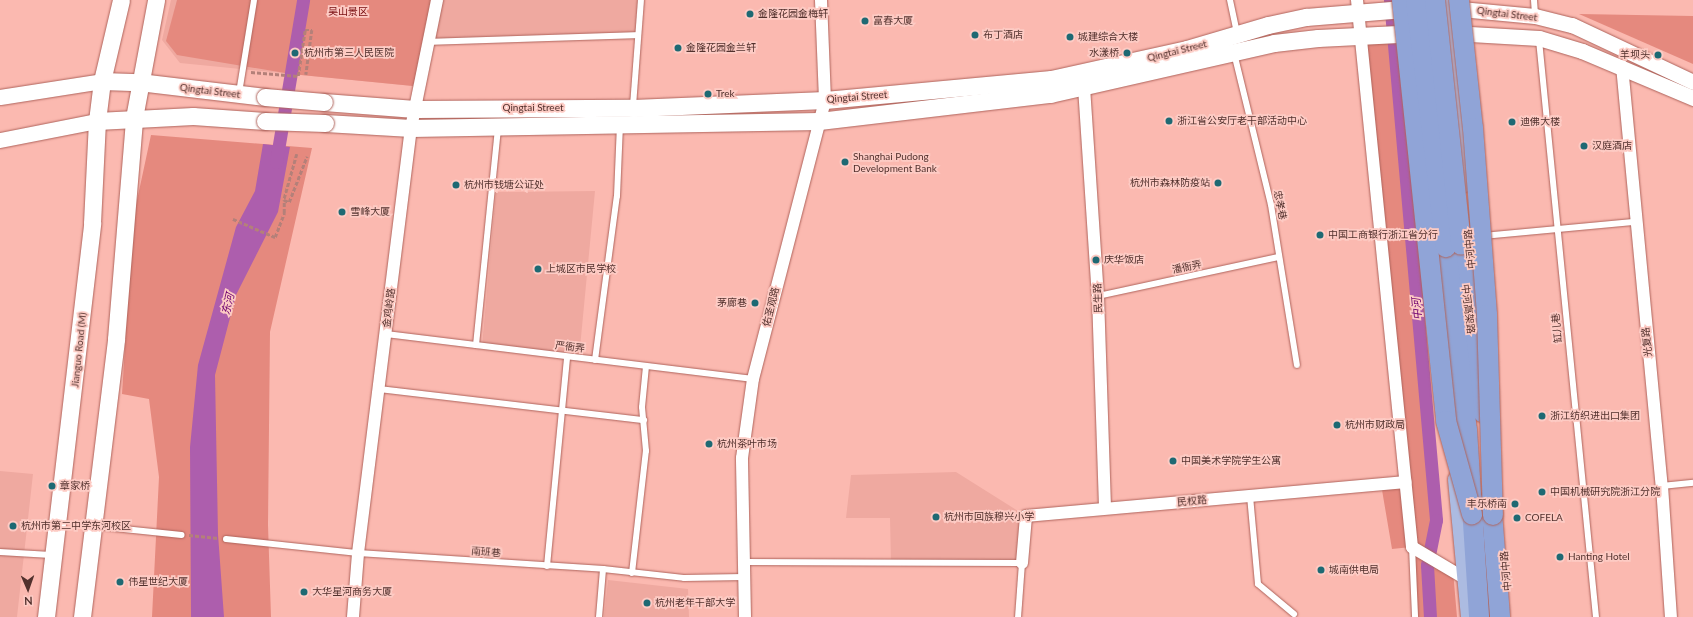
<!DOCTYPE html>
<meta charset="utf-8">
<style>
body{margin:0}
#map{position:relative;width:1693px;height:617px;overflow:hidden;background:#fbb9b0;font-family:Lato,"Noto Sans SC",sans-serif}
div>[style]{position:absolute}
.built>*{inset:0;background:#efa9a0}
.green>*{inset:0;background:#e5897e}
.water>*{inset:0;background:#ad5ead}
.canal>*{height:13px;margin:-6.5px;padding:0 6.5px;transform-origin:6.5px;border-radius:6.5px;background:#ad5ead}
.path>*{height:2.5px;margin-top:-1.25px;transform-origin:0;background:repeating-linear-gradient(90deg,#b48079 0 4px,transparent 0 6px)}
.roads{filter:drop-shadow(0 0 1px #af645c) drop-shadow(0 0 1px #af645c)}
.service>*{height:6px;margin:-3px;padding:0 3px;transform-origin:3px;border-radius:3px;background:#fff}
.minor>*{height:12px;margin:-6px;padding:0 6px;transform-origin:6px;border-radius:6px;background:#fff}
.tertiary>*{height:15px;margin:-7.5px;padding:0 7.5px;transform-origin:7.5px;border-radius:7.5px;background:#fff}
.secondary>*{height:17px;margin:-8.5px;padding:0 8.5px;transform-origin:8.5px;border-radius:8.5px;background:#fff}
.primary>*{height:19px;margin:-9.5px;padding:0 9.5px;transform-origin:9.5px;border-radius:9.5px;background:#acbbe1}
.trunk>*{height:20px;margin:-10px;padding:0 10px;transform-origin:10px;border-radius:10px;background:#90a4d7}
.bridges{filter:drop-shadow(0 0 1px #af645c) drop-shadow(0 0 1px #af645c)}
.secondary-bridge>*{height:17px;margin:-8.5px;padding:0 8.5px;transform-origin:8.5px;border-radius:8.5px;background:#fff}
.trunk-bridge>*{height:20px;margin:-10px;padding:0 10px;transform-origin:10px;border-radius:10px;background:#90a4d7}
.dots>*{width:11px;height:11px;translate:-50% -50%;box-sizing:border-box;border:2px solid #fdcbc4;border-radius:50%}
span{translate:-50% -50%;white-space:nowrap;text-align:center;line-height:1.15;-webkit-text-stroke:3.5px #fdcbc4;paint-order:stroke}
.park-label{font-size:10px;color:#760a0d}
.poi-label{font-size:10px;color:#52312d}
.left{translate:0 -50%;text-align:left}
.right{translate:-100% -50%;text-align:right}
.street-label{font-size:10px;color:#52312d}
.water-label{font-size:11px;color:#6e0170;font-style:italic}
.north{position:absolute;left:8px;top:569px;width:40px;height:40px;-webkit-text-stroke:3px #fdcbc4;paint-order:stroke;rotate:178deg;font-size:11px;font-weight:700;line-height:16px;text-align:center;color:#52312d}
.north::after{content:'';display:block;margin:auto;width:14px;height:18px;background:#52312d;clip-path:polygon(50% 0,100% 100%,50% 72%,0 100%)}
</style>
<div id="map">
<div class="built">
<i style="clip-path:polygon(171px 0,641px 0,638px 35px,456px 38px,420px 42px,413px 86px,180px 63px,162px 40px)"></i>
<i style="clip-path:polygon(595px 191px,579px 358px,482px 346px,496px 192px)"></i>
<i style="clip-path:polygon(0 471px,33px 474px,17px 617px,0 617px)"></i>
<i style="clip-path:polygon(956px 472px,1026px 516px,1022px 563px,891px 562px,890px 518px,846px 518px,851px 475px)"></i>
<i style="clip-path:polygon(608px 580px,688px 589px,689px 617px,604px 617px)"></i>
</div>
<div class="green">
<i style="clip-path:polygon(177px 0,436px 0,428px 42px,413px 86px,291px 74px,177px 55px,166px 41px)"></i>
<i style="clip-path:polygon(1579px 14px,1693px 16px,1693px 64px)"></i>
<i style="clip-path:polygon(1361px 35px,1406px 35px,1436px 520px,1425px 555px,1453px 571px,1457px 617px,1415px 617px,1411px 547px,1392px 549px,1381px 484px,1405px 482px)"></i>
<i style="clip-path:polygon(151px 135px,312px 148px,270px 332px,268px 525px,271px 617px,152px 617px,159px 477px,149px 399px,122px 394px,133px 219px)"></i>
</div>
<div class="water">
<i style="clip-path:polygon(263px 144px,290px 147px,278px 212px,236px 295px,215px 375px,218px 534px,224px 617px,191px 617px,190px 447px,198px 365px,236px 227px,255px 191px)"></i>
</div>
<div class="canal">
<i style="left:1390px;top:0;width:522px;rotate:84.94deg"></i>
<i style="left:1436px;top:520px;width:46px;rotate:101.3deg"></i>
<i style="left:1427px;top:565px;width:52px;rotate:86.7deg"></i>
<i style="left:276px;top:162px;width:164px;rotate:-80.5deg"></i>
</div>
<div class="path">
<i style="left:251px;top:72px;width:47px;rotate:4.9deg"></i>
<i style="left:298px;top:76px;width:47px;rotate:-81.3deg"></i>
<i style="left:305px;top:30px;width:7px"></i>
<i style="left:312px;top:30px;width:45px;rotate:97.6deg"></i>
<i style="left:297px;top:154px;width:48px;rotate:105.8deg"></i>
<i style="left:284px;top:200px;width:5px;rotate:22deg"></i>
<i style="left:289px;top:202px;width:49px;rotate:-68.6deg"></i>
<i style="left:233px;top:219px;width:46px;rotate:23.2deg"></i>
<i style="left:275px;top:237px;width:26px;rotate:-69deg"></i>
<i style="left:284px;top:213px;width:13px;rotate:-90deg"></i>
<i style="left:189px;top:535px;width:29px;rotate:6deg"></i>
</div>
<div class="roads">
<div class="service">
<i style="left:1230px;top:0;width:34px;rotate:78deg"></i>
<i style="left:1534px;top:0;width:16px;rotate:86deg"></i>
<i style="left:1539px;top:40px;width:580px;rotate:84.36deg"></i>
<i style="left:428px;top:42px;width:210px;rotate:-1.9deg"></i>
<i style="left:1234px;top:53px;width:156px;rotate:76.3deg"></i>
<i style="left:1271px;top:205px;width:162px;rotate:80.8deg"></i>
<i style="left:239px;top:93px;width:94px;rotate:-80.8deg"></i>
<i style="left:633px;top:106px;width:106px;rotate:-85.7deg"></i>
<i style="left:1483px;top:236px;width:153px;rotate:-5.3deg"></i>
<i style="left:1098px;top:296px;width:185px;rotate:-12.2deg"></i>
<i style="left:386px;top:334px;width:370px;rotate:7deg"></i>
<i style="left:476px;top:345px;width:218px;rotate:-84.2deg"></i>
<i style="left:595px;top:360px;width:165px;rotate:-82.4deg"></i>
<i style="left:617px;top:196px;width:71px;rotate:-87.6deg"></i>
<i style="left:379px;top:389px;width:267px;rotate:6.7deg"></i>
<i style="left:1662px;top:486px;width:31px;rotate:-6deg"></i>
<i style="left:1250px;top:496px;width:88px;rotate:84.8deg"></i>
<i style="left:1258px;top:584px;width:47px;rotate:39.8deg"></i>
<i style="left:95px;top:526px;width:87px;rotate:5.9deg"></i>
<i style="left:226px;top:539px;width:133px;rotate:6.1deg"></i>
<i style="left:358px;top:553px;width:246px;rotate:3.7deg"></i>
<i style="left:603px;top:569px;width:81px;rotate:6.3deg"></i>
<i style="left:684px;top:578px;width:60px;rotate:-1deg"></i>
<i style="left:1412px;top:547px;width:70px;rotate:87.5deg"></i>
<i style="left:0;top:552px;width:51px;rotate:3.4deg"></i>
<i style="left:744px;top:562px;width:278px;rotate:0.2deg"></i>
<i style="left:1022px;top:563px;width:54px;rotate:94.2deg"></i>
<i style="left:547px;top:566px;width:210px;rotate:-84.5deg"></i>
<i style="left:632px;top:573px;width:123px;rotate:-83.5deg"></i>
<i style="left:646px;top:451px;width:44px;rotate:-95.2deg"></i>
<i style="left:642px;top:407px;width:41px;rotate:-84.4deg"></i>
<i style="left:599px;top:617px;width:48px;rotate:-85.2deg"></i>
</div>
<div class="minor">
<i style="left:1357px;top:0;width:550px;rotate:84.26deg"></i>
<i style="left:1412px;top:547px;width:63px;rotate:30.7deg"></i>
<i style="left:1622px;top:66px;width:422px;rotate:84.6deg"></i>
<i style="left:1662px;top:486px;width:131px;rotate:86.1deg"></i>
<i style="left:1084px;top:87px;width:209px;rotate:86.2deg"></i>
<i style="left:1098px;top:296px;width:212px;rotate:88.1deg"></i>
<i style="left:1022px;top:563px;width:47px;rotate:-85.1deg"></i>
<i style="left:1026px;top:516px;width:381px;rotate:-5.1deg"></i>
<i style="left:353px;top:617px;width:64px;rotate:-85.5deg"></i>
<i style="left:358px;top:553px;width:428px;rotate:-82.9deg"></i>
<i style="left:411px;top:128px;width:131px;rotate:-78.5deg"></i>
<i style="left:745px;top:617px;width:159px;rotate:-91.1deg"></i>
<i style="left:742px;top:458px;width:80px;rotate:-82.1deg"></i>
<i style="left:753px;top:379px;width:288px;rotate:-75.5deg"></i>
<i style="left:825px;top:100px;width:100px;rotate:-92.3deg"></i>
</div>
<div class="tertiary">
<i style="left:1450px;top:8px;width:85px;rotate:5.4deg"></i>
<i style="left:1535px;top:16px;width:38px;rotate:14deg"></i>
<i style="left:1572px;top:25px;width:134px;rotate:25.2deg"></i>
<i style="left:1453px;top:33px;width:86px;rotate:3.3deg"></i>
<i style="left:1539px;top:38px;width:45px;rotate:16.8deg"></i>
<i style="left:1582px;top:51px;width:121px;rotate:22.9deg"></i>
<i style="left:0;top:97px;width:103px;rotate:-8.9deg"></i>
<i style="left:0;top:140px;width:99px;rotate:-11.1deg"></i>
</div>
<div class="secondary">
<i style="left:102px;top:81px;width:37px;rotate:2deg"></i>
<i style="left:139px;top:82px;width:127px;rotate:6.8deg"></i>
<i style="left:324px;top:102px;width:91px;rotate:4.4deg"></i>
<i style="left:415px;top:109px;width:218px;rotate:-0.3deg"></i>
<i style="left:633px;top:108px;width:192px;rotate:-2.4deg"></i>
<i style="left:825px;top:100px;width:227px;rotate:-5.3deg"></i>
<i style="left:1051px;top:79px;width:139px;rotate:-12.4deg"></i>
<i style="left:1187px;top:49px;width:84px;rotate:-16.5deg"></i>
<i style="left:1268px;top:25px;width:39px;rotate:-12deg"></i>
<i style="left:1306px;top:17px;width:110px;rotate:-4.7deg"></i>
<i style="left:97px;top:121px;width:96px;rotate:-3deg"></i>
<i style="left:193px;top:116px;width:72px;rotate:4deg"></i>
<i style="left:325px;top:123px;width:86px;rotate:3.3deg"></i>
<i style="left:411px;top:128px;width:408px;rotate:-1deg"></i>
<i style="left:819px;top:121px;width:233px;rotate:-6.7deg"></i>
<i style="left:1050px;top:94px;width:230px;rotate:-12.8deg"></i>
<i style="left:1274px;top:43px;width:44px;rotate:-6.5deg"></i>
<i style="left:1318px;top:38px;width:100px;rotate:-2.9deg"></i>
<i style="left:46px;top:617px;width:397px;rotate:-83.3deg"></i>
<i style="left:92px;top:223px;width:102px;rotate:-87.2deg"></i>
<i style="left:97px;top:121px;width:40px;rotate:-82.9deg"></i>
<i style="left:102px;top:81px;width:83px;rotate:-76.8deg"></i>
<i style="left:82px;top:617px;width:280px;rotate:-83deg"></i>
<i style="left:116px;top:339px;width:222px;rotate:-85.3deg"></i>
<i style="left:134px;top:118px;width:120px;rotate:-79.4deg"></i>
</div>
<div class="primary">
<i style="left:1447px;top:0;width:183px;rotate:84.7deg"></i>
<i style="left:1457px;top:479px;width:139px;rotate:84.6deg"></i>
</div>
<div class="trunk">
<i style="left:1461px;top:245px;width:169px;rotate:82.5deg"></i>
<i style="left:1446px;top:247px;width:184px;rotate:83.5deg"></i>
<i style="left:1467px;top:430px;width:187px;rotate:86.3deg"></i>
<i style="left:1491px;top:499px;width:118px;rotate:85.6deg"></i>
</div>
</div>
<div class="bridges">
<div class="secondary-bridge">
<i style="left:265px;top:97px;width:59px;rotate:4.8deg"></i>
<i style="left:265px;top:121px;width:60px;rotate:1.9deg"></i>
</div>
<div class="trunk-bridge">
<i style="left:1402px;top:0;width:423px;rotate:84deg"></i>
<i style="left:1446px;top:421px;width:97px;rotate:74.4deg"></i>
<i style="left:1416px;top:0;width:249px;rotate:83.1deg"></i>
<i style="left:1435px;top:0;width:246px;rotate:83.9deg"></i>
<i style="left:1459px;top:0;width:129px;rotate:83.8deg"></i>
<i style="left:1473px;top:128px;width:188px;rotate:85.7deg"></i>
<i style="left:1487px;top:315px;width:200px;rotate:88.3deg"></i>
</div>
</div>
<div class="dots">
<i style="left:750px;top:14px;background:#1e6973"></i>
<i style="left:865px;top:21px;background:#1e6973"></i>
<i style="left:975px;top:35px;background:#1e6973"></i>
<i style="left:1070px;top:37px;background:#1e6973"></i>
<i style="left:678px;top:48px;background:#1e6973"></i>
<i style="left:295px;top:53px;background:#1e6973"></i>
<i style="left:1127px;top:53px;background:#1e6973"></i>
<i style="left:1658px;top:55px;background:#1e6973"></i>
<i style="left:708px;top:94px;background:#1e6973"></i>
<i style="left:1169px;top:121px;background:#1e6973"></i>
<i style="left:1512px;top:122px;background:#1e6973"></i>
<i style="left:1584px;top:146px;background:#1e6973"></i>
<i style="left:845px;top:162px;background:#1e6973"></i>
<i style="left:1218px;top:183px;background:#1e6973"></i>
<i style="left:456px;top:185px;background:#1e6973"></i>
<i style="left:342px;top:212px;background:#1e6973"></i>
<i style="left:1320px;top:235px;background:#1e6973"></i>
<i style="left:1096px;top:260px;background:#1e6973"></i>
<i style="left:538px;top:269px;background:#1e6973"></i>
<i style="left:755px;top:303px;background:#1e6973"></i>
<i style="left:1542px;top:416px;background:#1e6973"></i>
<i style="left:1337px;top:425px;background:#1e6973"></i>
<i style="left:709px;top:444px;background:#1e6973"></i>
<i style="left:1173px;top:461px;background:#1e6973"></i>
<i style="left:52px;top:486px;background:#1e6973"></i>
<i style="left:1542px;top:492px;background:#1e6973"></i>
<i style="left:1515px;top:504px;background:#1e6973"></i>
<i style="left:936px;top:517px;background:#1e6973"></i>
<i style="left:1517px;top:518px;background:#1e6973"></i>
<i style="left:13px;top:526px;background:#1e6973"></i>
<i style="left:1560px;top:557px;background:#1e6973"></i>
<i style="left:1321px;top:570px;background:#1e6973"></i>
<i style="left:120px;top:582px;background:#1e6973"></i>
<i style="left:304px;top:592px;background:#1e6973"></i>
<i style="left:647px;top:603px;background:#1e6973"></i>
</div>
<div class="park-label">
<span style="left:348px;top:12px">吴山景区</span>
</div>
<div class="poi-label">
<span class="left" style="left:758px;top:14px">金隆花园金梅轩</span>
<span class="left" style="left:873px;top:21px">富春大厦</span>
<span class="left" style="left:983px;top:35px">布丁酒店</span>
<span class="left" style="left:1078px;top:37px">城建综合大楼</span>
<span class="left" style="left:686px;top:48px">金隆花园金兰轩</span>
<span class="left" style="left:304px;top:53px">杭州市第三人民医院</span>
<span class="right" style="left:1119px;top:53px">水漾桥</span>
<span class="right" style="left:1650px;top:55px">羊坝头</span>
<span class="left" style="left:716px;top:94px">Trek</span>
<span class="left" style="left:1177px;top:121px">浙江省公安厅老干部活动中心</span>
<span class="left" style="left:1520px;top:122px">迪佛大楼</span>
<span class="left" style="left:1592px;top:146px">汉庭酒店</span>
<span class="left" style="left:853px;top:162px">Shanghai Pudong<br>Development Bank</span>
<span class="right" style="left:1210px;top:183px">杭州市森林防疫站</span>
<span class="left" style="left:464px;top:185px">杭州市钱塘公证处</span>
<span class="left" style="left:350px;top:212px">雪峰大厦</span>
<span class="left" style="left:1328px;top:235px">中国工商银行浙江省分行</span>
<span class="left" style="left:1104px;top:260px">庆华饭店</span>
<span class="left" style="left:546px;top:269px">上城区市民学校</span>
<span class="right" style="left:747px;top:303px">茅廊巷</span>
<span class="left" style="left:1550px;top:416px">浙江纺织进出口集团</span>
<span class="left" style="left:1345px;top:425px">杭州市财政局</span>
<span class="left" style="left:717px;top:444px">杭州茶叶市场</span>
<span class="left" style="left:1181px;top:461px">中国美术学院学生公寓</span>
<span class="left" style="left:60px;top:486px">章家桥</span>
<span class="left" style="left:1550px;top:492px">中国机械研究院浙江分院</span>
<span class="right" style="left:1507px;top:504px">丰乐桥南</span>
<span class="left" style="left:944px;top:517px">杭州市回族穆兴小学</span>
<span class="left" style="left:1525px;top:518px">COFELA</span>
<span class="left" style="left:21px;top:526px">杭州市第二中学东河校区</span>
<span class="left" style="left:1568px;top:557px">Hanting Hotel</span>
<span class="left" style="left:1329px;top:570px">城南供电局</span>
<span class="left" style="left:128px;top:582px">伟星世纪大厦</span>
<span class="left" style="left:312px;top:592px">大华星河商务大厦</span>
<span class="left" style="left:655px;top:603px">杭州老年干部大学</span>
</div>
<div class="street-label">
<span style="left:1507px;top:14px;rotate:7deg">Qingtai Street</span>
<span style="left:1177px;top:51px;rotate:-14deg">Qingtai Street</span>
<span style="left:210px;top:91px;rotate:7deg">Qingtai Street</span>
<span style="left:857px;top:97px;rotate:-5deg">Qingtai Street</span>
<span style="left:533px;top:108px">Qingtai Street</span>
<span style="left:1280px;top:205px;rotate:79deg">忠孝巷</span>
<span style="left:1470px;top:249px;rotate:-96deg">中河中路</span>
<span style="left:1187px;top:267px;rotate:-12deg">潘衙弄</span>
<span style="left:1098px;top:298px;rotate:-92deg">民生路</span>
<span style="left:771px;top:307px;rotate:-76deg">佑圣观路</span>
<span style="left:389px;top:308px;rotate:-83deg">金鸡岭路</span>
<span style="left:1468px;top:309px;rotate:83deg">中河高架路</span>
<span style="left:1557px;top:328px;rotate:-96deg">缸儿巷</span>
<span style="left:1647px;top:342px;rotate:-96deg">光复路</span>
<span style="left:570px;top:347px;rotate:7deg">严衙弄</span>
<span style="left:79px;top:350px;rotate:-84deg">Jianguo Road (M)</span>
<span style="left:1192px;top:501px;rotate:-5deg">民权路</span>
<span style="left:486px;top:552px;rotate:4deg">南班巷</span>
<span style="left:1506px;top:571px;rotate:-95deg">中河中路</span>
</div>
<div class="water-label">
<span style="left:228px;top:304px;rotate:-76deg">东河</span>
<span style="left:1417px;top:309px;rotate:-95deg">中河</span>
</div>
<div class="north">N</div>
</div>
